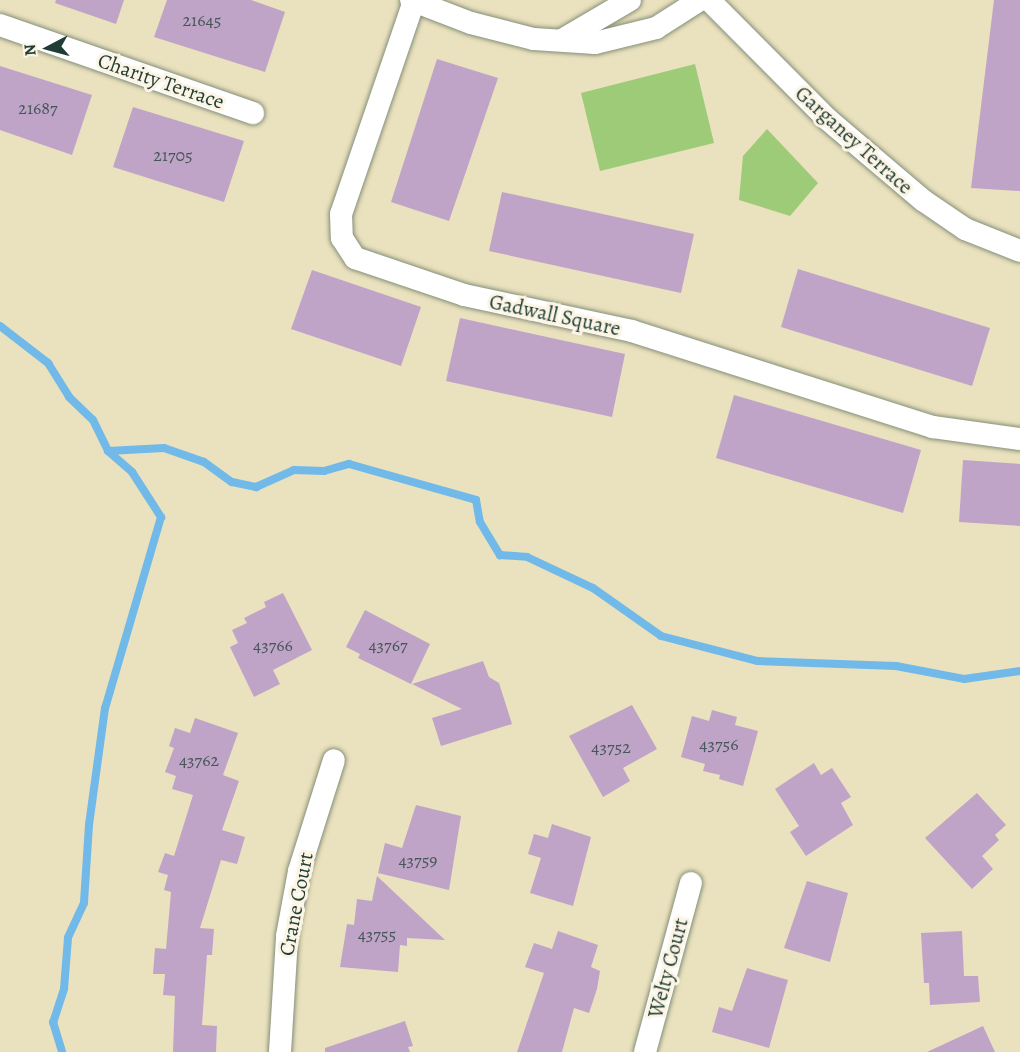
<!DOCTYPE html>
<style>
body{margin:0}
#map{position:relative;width:1020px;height:1052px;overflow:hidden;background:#eae1be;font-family:Alegreya,serif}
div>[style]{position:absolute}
.green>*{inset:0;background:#9dcb78}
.stream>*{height:8px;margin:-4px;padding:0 4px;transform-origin:4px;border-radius:4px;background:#70b9e8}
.building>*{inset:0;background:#bfa4c8}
.roads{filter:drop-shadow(0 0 2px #848f79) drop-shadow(0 0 2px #848f79)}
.minor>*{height:22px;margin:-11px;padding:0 11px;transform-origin:11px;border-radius:11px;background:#fff}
span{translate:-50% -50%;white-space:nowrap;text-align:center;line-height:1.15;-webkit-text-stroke:6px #fcf5e5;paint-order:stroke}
.number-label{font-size:18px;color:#475759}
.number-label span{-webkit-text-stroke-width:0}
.street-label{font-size:21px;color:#1f3d34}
.north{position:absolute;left:18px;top:18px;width:60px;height:60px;-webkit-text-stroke:4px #fcf5e5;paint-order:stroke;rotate:264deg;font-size:16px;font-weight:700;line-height:24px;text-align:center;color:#1f3d34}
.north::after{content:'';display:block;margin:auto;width:21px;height:27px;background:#1f3d34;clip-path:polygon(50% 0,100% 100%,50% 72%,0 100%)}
</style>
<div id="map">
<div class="green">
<i style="clip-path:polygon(695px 64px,714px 143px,600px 171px,581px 93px)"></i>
<i style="clip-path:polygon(767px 129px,818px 183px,790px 216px,739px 200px,743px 156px)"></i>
</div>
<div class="stream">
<i style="left:0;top:326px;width:61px;rotate:37.6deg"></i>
<i style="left:48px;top:363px;width:40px;rotate:58deg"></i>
<i style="left:69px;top:397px;width:33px;rotate:44deg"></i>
<i style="left:93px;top:420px;width:34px;rotate:64deg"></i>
<i style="left:108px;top:451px;width:32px;rotate:41deg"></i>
<i style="left:132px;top:472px;width:54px;rotate:57.2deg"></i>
<i style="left:161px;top:517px;width:199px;rotate:106.3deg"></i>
<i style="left:105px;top:708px;width:118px;rotate:97.8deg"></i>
<i style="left:89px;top:825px;width:78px;rotate:93.7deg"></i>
<i style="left:84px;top:903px;width:38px;rotate:115deg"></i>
<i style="left:68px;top:938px;width:51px;rotate:94.5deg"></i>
<i style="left:64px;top:989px;width:35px;rotate:108deg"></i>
<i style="left:53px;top:1022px;width:31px;rotate:73deg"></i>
<i style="left:108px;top:451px;width:56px;rotate:-3.1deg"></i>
<i style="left:164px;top:448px;width:42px;rotate:19.3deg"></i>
<i style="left:204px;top:462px;width:34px;rotate:36deg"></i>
<i style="left:232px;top:482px;width:25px;rotate:12deg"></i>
<i style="left:256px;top:487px;width:42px;rotate:-24.1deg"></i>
<i style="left:294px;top:470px;width:30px;rotate:2deg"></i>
<i style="left:324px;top:471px;width:26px;rotate:-16deg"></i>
<i style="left:349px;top:464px;width:132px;rotate:15.8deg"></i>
<i style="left:476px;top:500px;width:22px;rotate:80deg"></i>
<i style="left:480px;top:522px;width:39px;rotate:59deg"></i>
<i style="left:500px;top:555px;width:27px;rotate:4deg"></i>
<i style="left:527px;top:557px;width:73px;rotate:25.2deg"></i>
<i style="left:593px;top:588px;width:83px;rotate:35.2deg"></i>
<i style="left:661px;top:636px;width:100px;rotate:14.5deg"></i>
<i style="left:758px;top:661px;width:138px;rotate:2.1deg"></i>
<i style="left:896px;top:666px;width:69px;rotate:10.8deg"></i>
<i style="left:964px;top:679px;width:57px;rotate:-8.1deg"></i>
</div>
<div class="building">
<i style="clip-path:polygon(56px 0,124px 0,116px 24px,55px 3px)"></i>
<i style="clip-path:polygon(167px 0,251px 0,285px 12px,265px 72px,154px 37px)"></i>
<i style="clip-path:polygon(994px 0,1020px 0,1020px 191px,971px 188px)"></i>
<i style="clip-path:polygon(437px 59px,498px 78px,449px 221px,391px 202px)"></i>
<i style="clip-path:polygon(0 66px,92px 95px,72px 155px,0 130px)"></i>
<i style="clip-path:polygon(133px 107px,244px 141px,224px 202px,113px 167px)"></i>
<i style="clip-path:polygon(502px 192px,694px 234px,681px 293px,489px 251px)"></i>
<i style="clip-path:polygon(798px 269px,990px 328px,972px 386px,781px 327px)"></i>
<i style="clip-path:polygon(312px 270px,421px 307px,401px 366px,291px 329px)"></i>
<i style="clip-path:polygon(460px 318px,625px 354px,612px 417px,446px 381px)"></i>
<i style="clip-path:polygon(734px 395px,921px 450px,903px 513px,716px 458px)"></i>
<i style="clip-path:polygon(963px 460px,1020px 464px,1020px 526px,959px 522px)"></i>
<i style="clip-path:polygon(283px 593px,312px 650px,273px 670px,280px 684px,254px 697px,230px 647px,238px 643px,232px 630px,247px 623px,244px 618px,266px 607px,264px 602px)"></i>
<i style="clip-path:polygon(365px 610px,430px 644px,411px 684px,358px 658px,360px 654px,346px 647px)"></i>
<i style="clip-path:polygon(483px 661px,489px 677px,499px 683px,512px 724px,441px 746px,432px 718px,462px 709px,412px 684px)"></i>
<i style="clip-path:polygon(632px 705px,657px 749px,623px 768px,630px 781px,603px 797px,569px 736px)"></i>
<i style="clip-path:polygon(712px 710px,737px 717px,735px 725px,758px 731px,743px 786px,719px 779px,720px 775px,703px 771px,705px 764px,681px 757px,692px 716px,709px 721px)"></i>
<i style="clip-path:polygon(195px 718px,238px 733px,223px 775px,239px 781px,222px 830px,245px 837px,237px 864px,221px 860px,200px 928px,214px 929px,212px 955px,207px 955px,202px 1025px,217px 1026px,216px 1052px,173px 1052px,175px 996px,163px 995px,165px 974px,153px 974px,155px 948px,166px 949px,171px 892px,164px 890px,168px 875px,158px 872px,165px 853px,174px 856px,193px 795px,172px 789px,176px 776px,165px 772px,174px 748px,169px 746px,175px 728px,190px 733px)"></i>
<i style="clip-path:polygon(814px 763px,821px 775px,832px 768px,851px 797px,841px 803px,853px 825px,806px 856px,790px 832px,799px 826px,775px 789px)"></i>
<i style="clip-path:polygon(977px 793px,1006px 825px,995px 835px,999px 840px,982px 856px,993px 869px,972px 889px,925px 838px)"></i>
<i style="clip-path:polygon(416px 805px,461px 816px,449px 890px,378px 873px,385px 843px,402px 848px)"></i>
<i style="clip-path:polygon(552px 824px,591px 837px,573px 906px,530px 893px,541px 858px,528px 854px,534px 834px,548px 838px)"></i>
<i style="clip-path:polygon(377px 876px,445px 940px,407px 938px,407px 946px,400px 945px,398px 972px,340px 967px,347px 924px,354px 925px,357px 899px,372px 901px)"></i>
<i style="clip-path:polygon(807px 881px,848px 893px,830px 962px,784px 948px)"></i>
<i style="clip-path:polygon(558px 931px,598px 945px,591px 967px,600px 971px,597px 989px,589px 1013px,574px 1008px,562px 1052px,517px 1052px,544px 973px,525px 967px,534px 943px,552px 949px)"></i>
<i style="clip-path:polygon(962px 931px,964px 976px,978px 976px,980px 1002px,930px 1005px,929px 983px,924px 983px,921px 933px)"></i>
<i style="clip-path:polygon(747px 968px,788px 980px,769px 1048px,712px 1032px,719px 1007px,732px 1011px)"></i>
<i style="clip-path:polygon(405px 1021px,413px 1046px,408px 1047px,410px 1052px,325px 1052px,325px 1048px)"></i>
<i style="clip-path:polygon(983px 1026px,995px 1052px,927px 1052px)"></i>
</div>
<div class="roads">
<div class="minor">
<i style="left:411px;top:0;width:64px;rotate:21deg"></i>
<i style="left:471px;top:23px;width:65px;rotate:14.3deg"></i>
<i style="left:534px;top:39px;width:61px;rotate:3.8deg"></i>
<i style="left:595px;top:43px;width:63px;rotate:-13.8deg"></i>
<i style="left:656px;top:28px;width:52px;rotate:-32.5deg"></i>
<i style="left:709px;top:0;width:166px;rotate:45.2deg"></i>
<i style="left:826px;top:118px;width:128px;rotate:40.3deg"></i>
<i style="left:924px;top:201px;width:50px;rotate:34.3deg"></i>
<i style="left:965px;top:229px;width:59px;rotate:21.8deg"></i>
<i style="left:414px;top:1px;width:225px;rotate:108.9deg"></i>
<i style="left:341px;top:214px;width:24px;rotate:88deg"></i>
<i style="left:342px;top:238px;width:24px;rotate:57deg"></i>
<i style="left:355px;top:258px;width:115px;rotate:18.7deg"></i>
<i style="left:464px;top:295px;width:172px;rotate:12.1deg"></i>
<i style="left:632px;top:331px;width:316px;rotate:17.7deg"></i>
<i style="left:933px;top:427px;width:88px;rotate:7.9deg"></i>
<i style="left:0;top:25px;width:268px;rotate:19.2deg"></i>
<i style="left:562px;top:40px;width:79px;rotate:-30.5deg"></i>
<i style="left:280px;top:1052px;width:116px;rotate:-86.5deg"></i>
<i style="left:287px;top:936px;width:66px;rotate:-79.5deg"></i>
<i style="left:299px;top:871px;width:116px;rotate:-72.5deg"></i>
<i style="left:645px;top:1052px;width:175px;rotate:-74.8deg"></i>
</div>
</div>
<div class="number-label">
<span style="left:202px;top:20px">21645</span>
<span style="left:38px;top:108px">21687</span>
<span style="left:173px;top:155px">21705</span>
<span style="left:273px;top:645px">43766</span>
<span style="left:388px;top:645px">43767</span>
<span style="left:719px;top:744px">43756</span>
<span style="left:611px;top:747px">43752</span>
<span style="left:199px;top:760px">43762</span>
<span style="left:418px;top:860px">43759</span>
<span style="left:377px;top:934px">43755</span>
</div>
<div class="street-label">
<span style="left:161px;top:81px;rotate:19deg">Charity Terrace</span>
<span style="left:854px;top:140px;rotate:42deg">Garganey Terrace</span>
<span style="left:555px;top:315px;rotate:12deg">Gadwall Square</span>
<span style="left:296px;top:904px;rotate:-79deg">Crane Court</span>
<span style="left:668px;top:968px;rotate:-75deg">Welty Court</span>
</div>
<div class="north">N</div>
</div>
